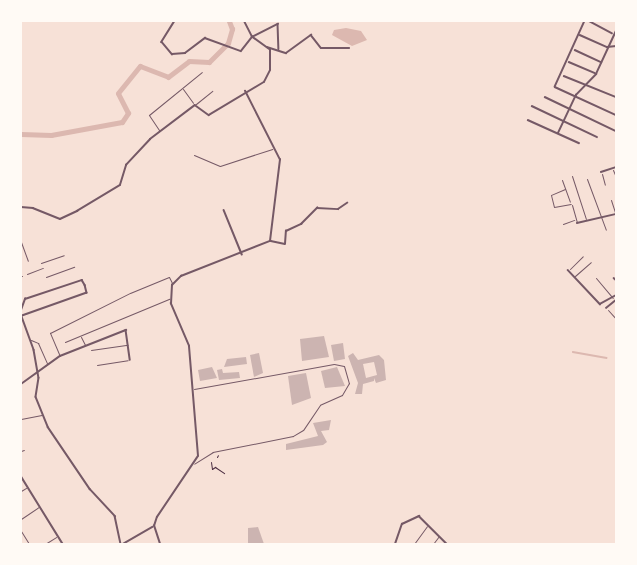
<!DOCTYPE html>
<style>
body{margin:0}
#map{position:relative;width:637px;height:565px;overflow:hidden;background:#f7e1d7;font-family:Mulish,sans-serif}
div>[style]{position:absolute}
.water>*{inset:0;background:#dcb8b0}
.stream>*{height:1.5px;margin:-0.75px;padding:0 0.75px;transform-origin:0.75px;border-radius:0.75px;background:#dcb8b0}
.river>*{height:5px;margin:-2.5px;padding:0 2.5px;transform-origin:2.5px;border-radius:2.5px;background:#dcb8b0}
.building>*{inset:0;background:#ccb4b1}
.path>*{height:1px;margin:-0.5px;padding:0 0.5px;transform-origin:0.5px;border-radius:0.5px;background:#4a2c40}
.service>*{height:1px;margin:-0.5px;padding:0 0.5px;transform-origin:0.5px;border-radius:0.5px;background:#755966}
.minor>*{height:1.5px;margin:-0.75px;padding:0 0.75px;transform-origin:0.75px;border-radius:0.75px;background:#755966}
.tertiary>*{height:1.5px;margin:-0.75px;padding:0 0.75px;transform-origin:0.75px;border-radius:0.75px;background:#755966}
span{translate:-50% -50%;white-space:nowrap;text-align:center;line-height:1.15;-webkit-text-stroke:6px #fffaf5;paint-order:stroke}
.frame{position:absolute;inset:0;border:22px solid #fffaf5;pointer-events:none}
</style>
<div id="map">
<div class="water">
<i style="clip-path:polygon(346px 28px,361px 31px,367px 40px,352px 46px,332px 35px,334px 30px)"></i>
</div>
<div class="stream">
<i style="left:573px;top:352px;width:34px;rotate:10deg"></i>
</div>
<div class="river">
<i style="left:21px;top:134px;width:30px;rotate:2deg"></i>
<i style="left:51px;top:135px;width:72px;rotate:-10.4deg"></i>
<i style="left:122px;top:122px;width:11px;rotate:-56deg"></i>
<i style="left:128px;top:113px;width:22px;rotate:-117deg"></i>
<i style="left:118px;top:93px;width:35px;rotate:-51deg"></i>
<i style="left:140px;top:66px;width:30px;rotate:21deg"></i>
<i style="left:168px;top:77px;width:26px;rotate:-37deg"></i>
<i style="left:189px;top:61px;width:20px;rotate:3deg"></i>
<i style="left:209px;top:62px;width:27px;rotate:-45deg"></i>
<i style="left:228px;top:43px;width:15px;rotate:-74deg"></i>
<i style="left:232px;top:29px;width:9px;rotate:-111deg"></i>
</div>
<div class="building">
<i style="clip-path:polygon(324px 336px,329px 357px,302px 361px,300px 339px)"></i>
<i style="clip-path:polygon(343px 343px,345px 359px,334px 361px,331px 345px)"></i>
<i style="clip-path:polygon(259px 353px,263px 373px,254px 377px,250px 355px)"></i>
<i style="clip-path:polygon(evenodd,353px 353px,358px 360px,379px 355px,384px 360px,386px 380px,376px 383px,374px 378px,374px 381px,363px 384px,362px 394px,355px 394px,358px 383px,348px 356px,353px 353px,374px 362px,377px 375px,366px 378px,363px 364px,374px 362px)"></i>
<i style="clip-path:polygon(246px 357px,247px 364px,224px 367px,227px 359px)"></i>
<i style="clip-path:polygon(212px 367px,217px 378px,200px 381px,198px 370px)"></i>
<i style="clip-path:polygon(337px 367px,345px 386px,325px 388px,321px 371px)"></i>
<i style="clip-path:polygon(222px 369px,223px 373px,239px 372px,240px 378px,219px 380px,217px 370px)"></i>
<i style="clip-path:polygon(306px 373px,311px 398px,292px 405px,288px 376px)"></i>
<i style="clip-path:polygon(331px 420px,329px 430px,321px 431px,327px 442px,323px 445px,286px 450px,286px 444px,318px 436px,313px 423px)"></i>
<i style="clip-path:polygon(258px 527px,264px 544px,248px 544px,248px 528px)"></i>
</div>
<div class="path">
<i style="left:217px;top:457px;width:2px;rotate:-63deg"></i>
<i style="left:211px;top:462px;width:7px;rotate:82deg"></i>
<i style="left:212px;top:469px;width:4px;rotate:-34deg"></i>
<i style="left:215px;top:467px;width:11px;rotate:34deg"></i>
</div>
<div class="service">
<i style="left:183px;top:89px;width:17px;rotate:54deg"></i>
<i style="left:196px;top:104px;width:21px;rotate:-39deg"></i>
<i style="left:159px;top:130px;width:18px;rotate:-124deg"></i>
<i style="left:149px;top:115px;width:68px;rotate:-39.1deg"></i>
<i style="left:194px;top:155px;width:28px;rotate:23deg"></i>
<i style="left:220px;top:166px;width:55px;rotate:-18.1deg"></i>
<i style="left:613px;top:170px;width:8px;rotate:67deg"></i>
<i style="left:602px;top:174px;width:11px;rotate:75deg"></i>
<i style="left:572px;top:176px;width:45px;rotate:72deg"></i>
<i style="left:587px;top:179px;width:54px;rotate:69.6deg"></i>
<i style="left:562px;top:180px;width:23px;rotate:70deg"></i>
<i style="left:565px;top:189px;width:15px;rotate:157deg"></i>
<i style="left:551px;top:195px;width:12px;rotate:76deg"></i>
<i style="left:554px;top:207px;width:17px;rotate:-10deg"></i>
<i style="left:611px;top:200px;width:13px;rotate:72deg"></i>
<i style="left:572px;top:205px;width:18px;rotate:74deg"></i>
<i style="left:563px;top:224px;width:12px;rotate:-20deg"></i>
<i style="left:21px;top:242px;width:20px;rotate:70deg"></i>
<i style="left:41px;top:263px;width:24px;rotate:-19deg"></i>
<i style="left:570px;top:269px;width:18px;rotate:-45deg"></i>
<i style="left:27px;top:274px;width:17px;rotate:-21deg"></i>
<i style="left:21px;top:276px;width:1px"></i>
<i style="left:575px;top:276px;width:21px;rotate:-41deg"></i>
<i style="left:46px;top:277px;width:30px;rotate:-20deg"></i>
<i style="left:596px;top:278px;width:26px;rotate:50deg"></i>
<i style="left:608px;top:310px;width:12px;rotate:48deg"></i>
<i style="left:81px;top:337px;width:9px;rotate:63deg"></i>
<i style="left:31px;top:340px;width:8px;rotate:23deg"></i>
<i style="left:38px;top:343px;width:22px;rotate:66deg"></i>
<i style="left:65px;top:342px;width:113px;rotate:-22.5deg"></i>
<i style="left:91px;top:350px;width:37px;rotate:-8deg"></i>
<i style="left:59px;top:354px;width:23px;rotate:-113deg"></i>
<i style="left:50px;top:333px;width:89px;rotate:-26.6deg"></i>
<i style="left:130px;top:293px;width:42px;rotate:-22.3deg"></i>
<i style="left:169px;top:277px;width:7px;rotate:63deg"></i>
<i style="left:97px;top:365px;width:31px;rotate:-9deg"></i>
<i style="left:194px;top:389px;width:142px;rotate:-10.1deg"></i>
<i style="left:334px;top:364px;width:10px;rotate:11deg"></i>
<i style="left:344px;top:366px;width:18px;rotate:74deg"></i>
<i style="left:349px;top:383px;width:14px;rotate:120deg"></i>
<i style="left:342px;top:395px;width:24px;rotate:156deg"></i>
<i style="left:320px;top:405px;width:30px;rotate:124deg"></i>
<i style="left:303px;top:430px;width:12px;rotate:149deg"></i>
<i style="left:293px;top:436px;width:82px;rotate:168.7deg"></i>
<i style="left:213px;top:452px;width:22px;rotate:148deg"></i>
<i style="left:21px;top:419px;width:21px;rotate:-11deg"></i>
<i style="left:21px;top:451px;width:3px;rotate:-18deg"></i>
<i style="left:21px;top:491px;width:6px;rotate:-31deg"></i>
<i style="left:21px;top:519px;width:22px;rotate:-34deg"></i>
<i style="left:21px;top:531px;width:15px;rotate:58deg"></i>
<i style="left:45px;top:544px;width:13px;rotate:-32deg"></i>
<i style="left:414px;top:544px;width:22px;rotate:-54deg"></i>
<i style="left:433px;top:544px;width:10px;rotate:-53deg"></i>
</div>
<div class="minor">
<i style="left:175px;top:21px;width:25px;rotate:122deg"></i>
<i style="left:162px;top:42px;width:16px;rotate:50deg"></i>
<i style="left:172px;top:54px;width:13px;rotate:-4deg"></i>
<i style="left:185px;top:53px;width:25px;rotate:-37deg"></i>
<i style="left:205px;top:38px;width:38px;rotate:20deg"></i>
<i style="left:241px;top:51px;width:18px;rotate:-52deg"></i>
<i style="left:252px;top:37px;width:29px;rotate:-27deg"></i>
<i style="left:278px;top:24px;width:25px;rotate:88deg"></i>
<i style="left:585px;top:21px;width:72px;rotate:114.4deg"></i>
<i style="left:555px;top:87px;width:67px;rotate:24.7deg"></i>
<i style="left:589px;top:21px;width:26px;rotate:28deg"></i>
<i style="left:580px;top:35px;width:30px;rotate:24deg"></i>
<i style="left:607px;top:47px;width:9px;rotate:-6deg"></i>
<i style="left:267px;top:47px;width:20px;rotate:18deg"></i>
<i style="left:286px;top:53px;width:31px;rotate:-36deg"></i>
<i style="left:311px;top:35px;width:16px;rotate:52deg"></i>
<i style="left:321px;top:48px;width:28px"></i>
<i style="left:575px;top:50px;width:29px;rotate:25deg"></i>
<i style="left:569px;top:62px;width:28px;rotate:23deg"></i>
<i style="left:564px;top:76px;width:56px;rotate:22deg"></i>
<i style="left:545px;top:97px;width:79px;rotate:25.6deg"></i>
<i style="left:532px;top:106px;width:72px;rotate:25.5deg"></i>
<i style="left:528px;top:120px;width:56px;rotate:24.3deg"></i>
<i style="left:558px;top:133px;width:42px;rotate:-64.7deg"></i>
<i style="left:576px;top:95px;width:29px;rotate:-46deg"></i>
<i style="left:596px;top:74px;width:47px;rotate:-65.1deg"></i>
<i style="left:601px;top:172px;width:16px;rotate:-18deg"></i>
<i style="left:21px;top:207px;width:12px;rotate:5deg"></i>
<i style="left:33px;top:208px;width:29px;rotate:22deg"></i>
<i style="left:60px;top:219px;width:19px;rotate:-25deg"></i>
<i style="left:77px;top:211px;width:50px;rotate:-31.2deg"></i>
<i style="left:120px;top:185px;width:21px;rotate:-73deg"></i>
<i style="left:126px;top:165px;width:35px;rotate:-47deg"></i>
<i style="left:150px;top:139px;width:56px;rotate:-37.1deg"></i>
<i style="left:195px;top:105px;width:17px;rotate:36deg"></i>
<i style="left:209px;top:115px;width:64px;rotate:-31deg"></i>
<i style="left:264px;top:82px;width:13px;rotate:-63deg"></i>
<i style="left:270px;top:70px;width:20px;rotate:-90deg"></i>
<i style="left:270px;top:50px;width:22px;rotate:-144deg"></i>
<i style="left:252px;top:37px;width:18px;rotate:-117deg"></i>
<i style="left:224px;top:210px;width:48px;rotate:67.8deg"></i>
<i style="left:577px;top:223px;width:40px;rotate:-13deg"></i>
<i style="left:271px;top:241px;width:14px;rotate:12deg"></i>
<i style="left:285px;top:244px;width:13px;rotate:-86deg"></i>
<i style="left:286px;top:231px;width:17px;rotate:-25deg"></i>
<i style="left:301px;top:224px;width:23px;rotate:-45deg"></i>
<i style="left:317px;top:208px;width:21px;rotate:3deg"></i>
<i style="left:338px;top:209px;width:11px;rotate:-34deg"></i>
<i style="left:568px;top:270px;width:47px;rotate:46.7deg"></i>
<i style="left:600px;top:304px;width:18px;rotate:-29deg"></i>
<i style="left:614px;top:278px;width:3px;rotate:45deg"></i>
<i style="left:606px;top:308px;width:13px;rotate:-39deg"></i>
<i style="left:21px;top:310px;width:12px;rotate:-70deg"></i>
<i style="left:25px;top:299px;width:60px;rotate:-18.4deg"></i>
<i style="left:82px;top:280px;width:6px;rotate:59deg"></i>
<i style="left:85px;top:285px;width:8px;rotate:76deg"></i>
<i style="left:87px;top:293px;width:69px;rotate:160.5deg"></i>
<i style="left:21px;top:314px;width:38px;rotate:70deg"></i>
<i style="left:34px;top:350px;width:28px;rotate:80deg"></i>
<i style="left:39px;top:378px;width:19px;rotate:99deg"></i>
<i style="left:36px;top:397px;width:32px;rotate:68deg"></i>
<i style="left:48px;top:427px;width:75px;rotate:55.9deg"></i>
<i style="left:90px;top:489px;width:37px;rotate:47deg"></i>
<i style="left:115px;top:516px;width:29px;rotate:78deg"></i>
<i style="left:21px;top:384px;width:48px;rotate:-35.7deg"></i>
<i style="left:60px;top:356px;width:71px;rotate:-21.5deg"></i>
<i style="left:126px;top:330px;width:30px;rotate:82deg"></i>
<i style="left:123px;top:544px;width:34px;rotate:-30deg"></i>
<i style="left:160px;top:544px;width:19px;rotate:-108deg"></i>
<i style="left:154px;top:526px;width:9px;rotate:-72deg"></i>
<i style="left:157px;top:517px;width:73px;rotate:-56.1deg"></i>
<i style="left:198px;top:456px;width:110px;rotate:-94.7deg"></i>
<i style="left:189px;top:346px;width:46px;rotate:-113.2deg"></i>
<i style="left:171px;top:304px;width:19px;rotate:-87deg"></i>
<i style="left:172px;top:285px;width:13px;rotate:-45deg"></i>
<i style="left:181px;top:276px;width:96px;rotate:-21.5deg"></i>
<i style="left:270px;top:241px;width:82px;rotate:-83deg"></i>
<i style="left:280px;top:160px;width:77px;rotate:-116.9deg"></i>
<i style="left:395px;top:544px;width:21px;rotate:-71deg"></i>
<i style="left:402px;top:524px;width:19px;rotate:-25deg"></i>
<i style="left:419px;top:516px;width:40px;rotate:45deg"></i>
</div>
<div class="tertiary">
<i style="left:21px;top:476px;width:80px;rotate:58.3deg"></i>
</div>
<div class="frame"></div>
</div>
